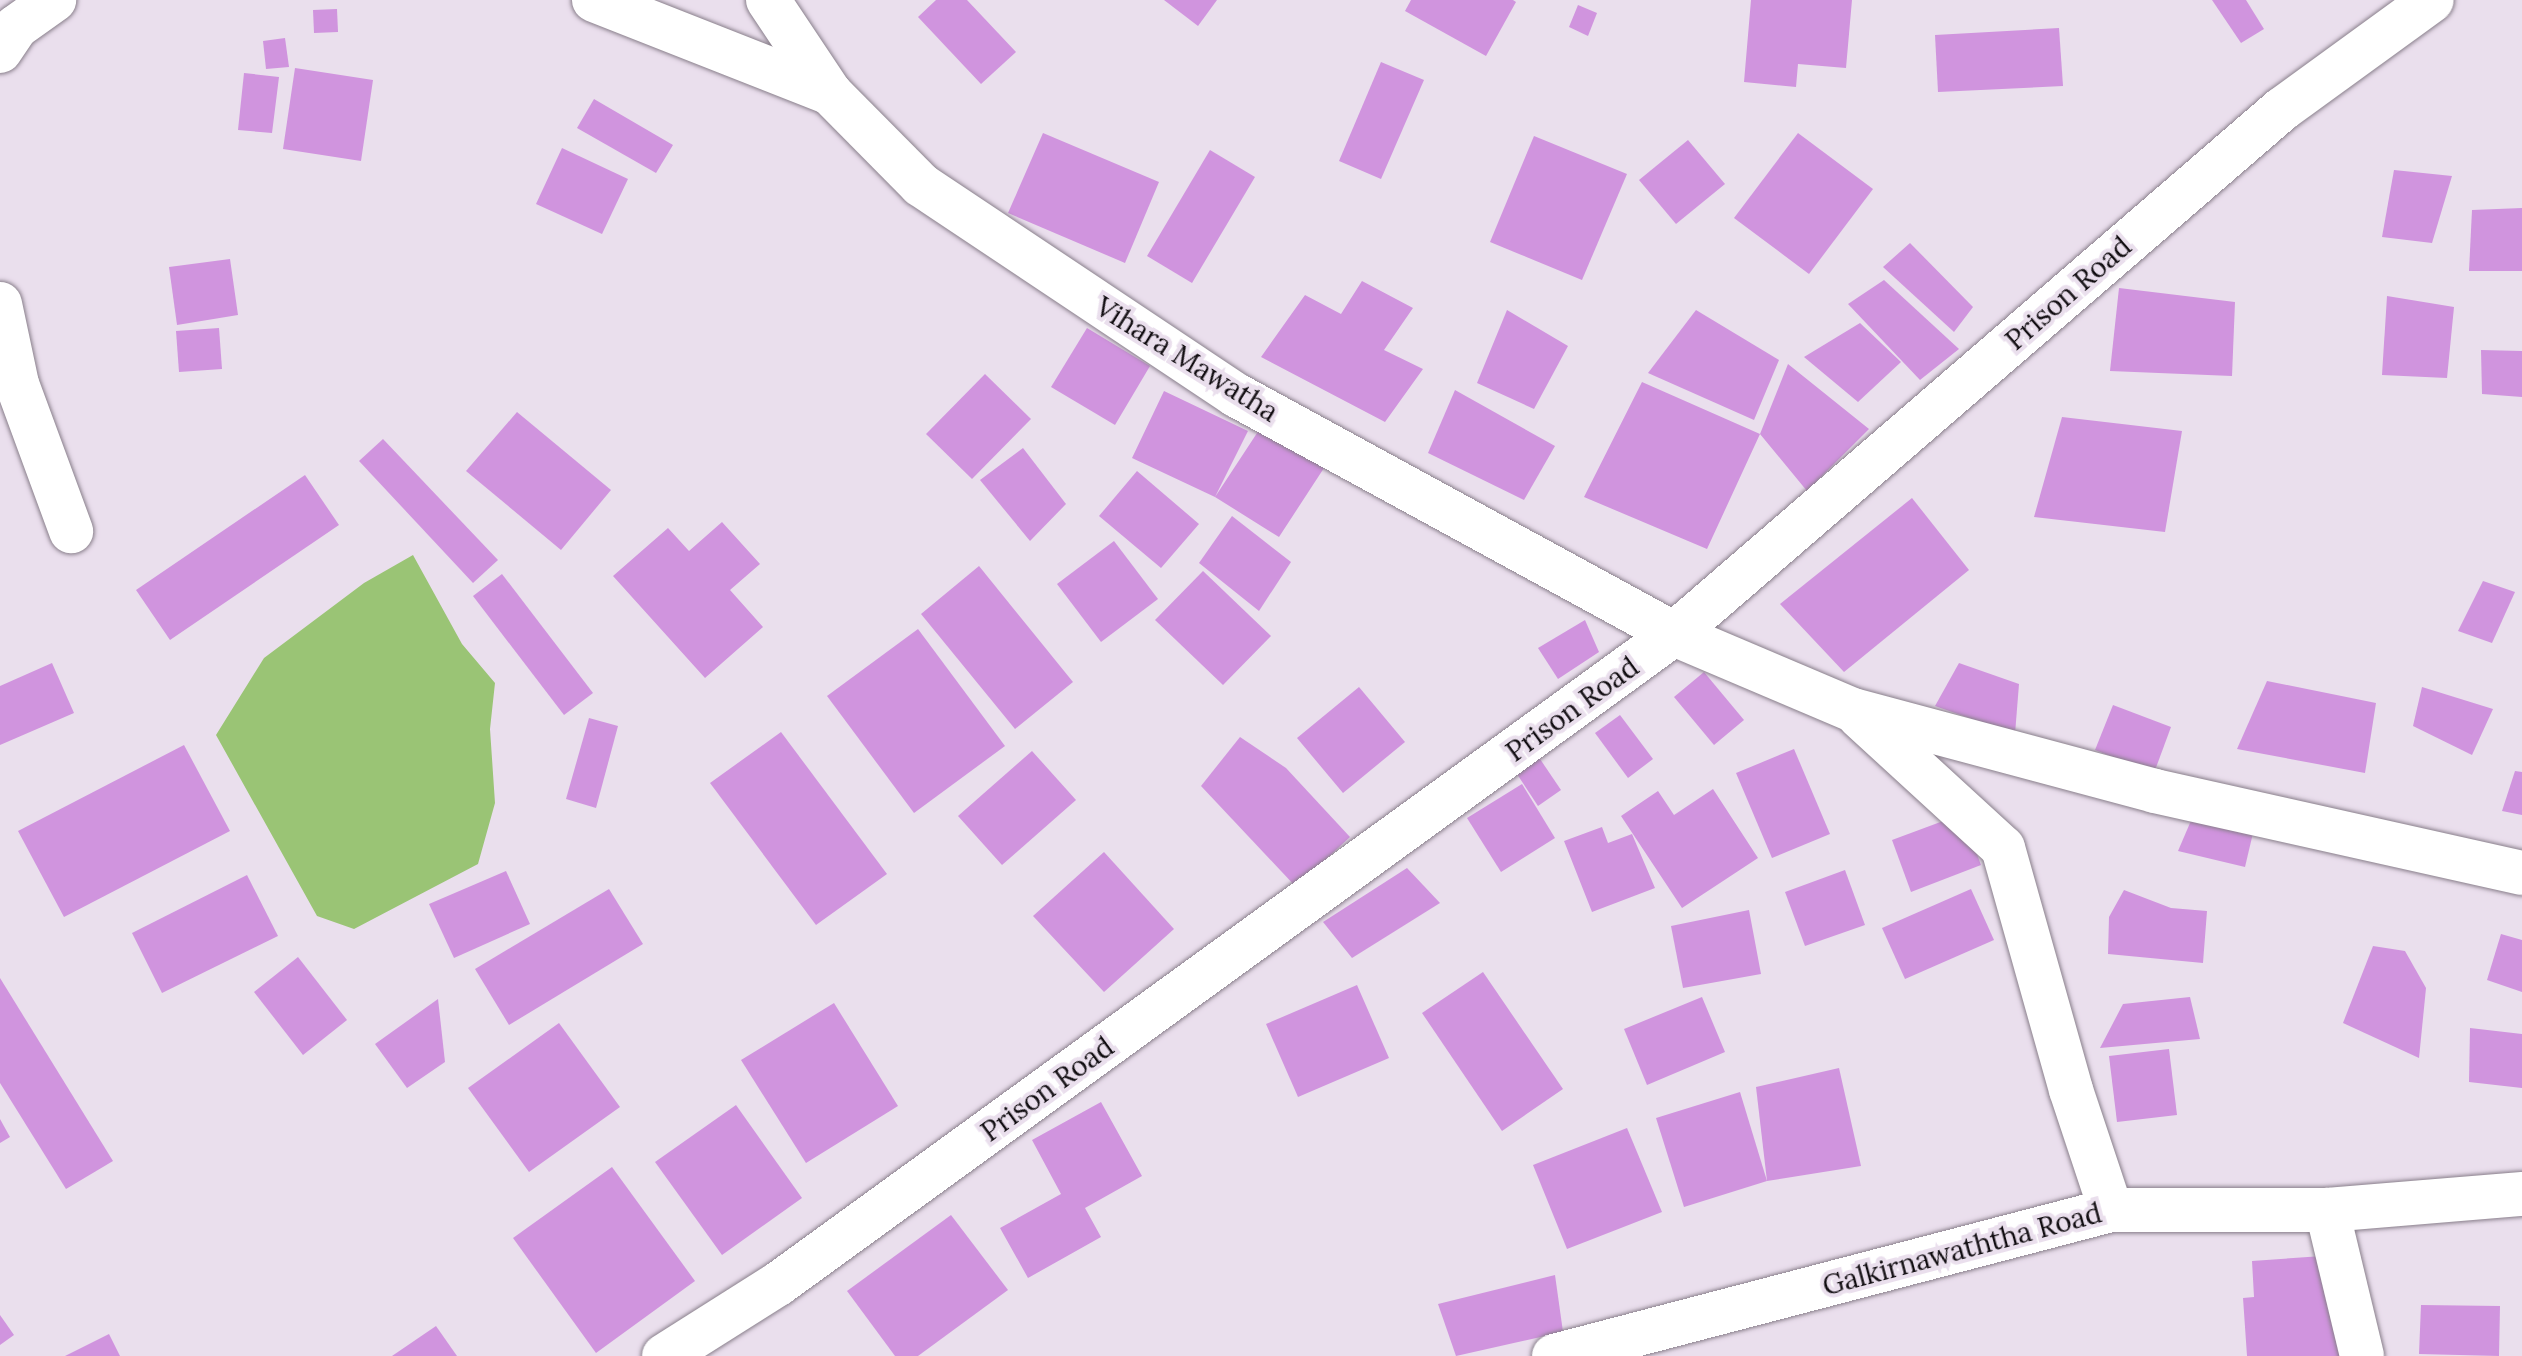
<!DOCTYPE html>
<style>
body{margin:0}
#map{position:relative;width:2522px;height:1356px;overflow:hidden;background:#eadfed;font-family:Lora,serif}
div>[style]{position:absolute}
.green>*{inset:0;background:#9ac475}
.building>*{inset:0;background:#d094de}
.roads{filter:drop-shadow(0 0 2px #897f8b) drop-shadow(0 0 2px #897f8b)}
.minor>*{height:44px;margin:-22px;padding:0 22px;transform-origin:22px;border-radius:22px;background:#fff}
span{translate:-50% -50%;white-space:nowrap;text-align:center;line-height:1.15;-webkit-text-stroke:8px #eadfed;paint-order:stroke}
.street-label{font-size:28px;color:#110d11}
</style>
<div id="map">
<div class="green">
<i style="clip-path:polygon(413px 555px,462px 644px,495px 683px,490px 729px,495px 803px,478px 864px,354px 929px,317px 916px,216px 735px,264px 658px,364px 583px)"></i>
</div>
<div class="building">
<i style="clip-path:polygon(936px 0,967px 0,1016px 52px,981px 84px,918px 17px)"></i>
<i style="clip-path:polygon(1164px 0,1217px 0,1198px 26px)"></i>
<i style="clip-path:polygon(1411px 0,1513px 0,1516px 2px,1486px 56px,1405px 11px)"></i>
<i style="clip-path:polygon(1751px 0,1852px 0,1846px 68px,1798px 64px,1796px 87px,1744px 82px)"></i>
<i style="clip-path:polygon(2212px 0,2246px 0,2264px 29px,2241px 43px)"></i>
<i style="clip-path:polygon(1578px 5px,1597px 13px,1588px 36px,1569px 27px)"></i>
<i style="clip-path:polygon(337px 9px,338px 32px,314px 33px,313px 10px)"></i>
<i style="clip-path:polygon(2059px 28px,2063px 86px,1938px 92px,1935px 35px)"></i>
<i style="clip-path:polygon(285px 38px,289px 67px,266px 69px,263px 41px)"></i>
<i style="clip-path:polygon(1381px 62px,1424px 80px,1381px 179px,1339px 161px)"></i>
<i style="clip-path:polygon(295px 68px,373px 80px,361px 161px,283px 149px)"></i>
<i style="clip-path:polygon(244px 73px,279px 77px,272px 133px,238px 130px)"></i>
<i style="clip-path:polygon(594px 99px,673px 145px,656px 173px,577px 128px)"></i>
<i style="clip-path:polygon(1043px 133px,1159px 182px,1125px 263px,1008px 213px)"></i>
<i style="clip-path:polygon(1798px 133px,1873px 189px,1809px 274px,1734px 218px)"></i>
<i style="clip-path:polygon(1534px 136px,1627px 174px,1582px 280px,1490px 242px)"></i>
<i style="clip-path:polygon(1688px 140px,1725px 184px,1676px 224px,1639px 180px)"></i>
<i style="clip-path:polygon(562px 148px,628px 179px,602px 234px,536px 204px)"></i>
<i style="clip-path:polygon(1210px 150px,1255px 177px,1192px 283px,1147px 256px)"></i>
<i style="clip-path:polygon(2394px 170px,2452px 176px,2432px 243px,2382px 237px)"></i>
<i style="clip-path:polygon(2522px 208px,2522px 271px,2469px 271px,2472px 210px)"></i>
<i style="clip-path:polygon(1910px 243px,1973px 307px,1954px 332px,1883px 267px)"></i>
<i style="clip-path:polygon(230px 259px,238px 315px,177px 325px,169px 267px)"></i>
<i style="clip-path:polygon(1884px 280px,1959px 349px,1920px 380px,1848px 304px)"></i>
<i style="clip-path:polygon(1362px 281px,1413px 308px,1384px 350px,1423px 369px,1385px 422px,1261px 357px,1305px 295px,1341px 314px)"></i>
<i style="clip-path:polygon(2119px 288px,2235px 302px,2232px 376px,2110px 371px)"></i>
<i style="clip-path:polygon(2387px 296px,2454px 307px,2447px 378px,2382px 375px)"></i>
<i style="clip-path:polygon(1507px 310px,1568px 346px,1534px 409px,1477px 383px)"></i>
<i style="clip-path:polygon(1696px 310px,1779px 360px,1754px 420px,1648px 373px)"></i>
<i style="clip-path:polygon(1860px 323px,1901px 362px,1858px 402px,1804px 357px)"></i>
<i style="clip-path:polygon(219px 328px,222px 369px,179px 372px,176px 331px)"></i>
<i style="clip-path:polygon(1087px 328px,1150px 366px,1115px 425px,1051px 387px)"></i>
<i style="clip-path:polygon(2481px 350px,2522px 351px,2522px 397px,2482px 394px)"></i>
<i style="clip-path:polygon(1788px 364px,1869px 429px,1807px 491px,1760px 434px,1707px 549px,1584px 497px,1642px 382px,1760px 434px)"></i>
<i style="clip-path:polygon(985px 374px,1031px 419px,972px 479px,926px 434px)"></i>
<i style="clip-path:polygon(1455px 390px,1555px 446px,1524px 500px,1428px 453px)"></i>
<i style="clip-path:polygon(1164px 391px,1248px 431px,1215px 497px,1261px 427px,1324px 468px,1279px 537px,1215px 497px,1132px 458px)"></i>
<i style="clip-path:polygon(517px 412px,611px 490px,561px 550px,466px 471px)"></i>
<i style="clip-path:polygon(2062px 417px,2182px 431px,2165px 532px,2034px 517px)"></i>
<i style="clip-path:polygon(383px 439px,498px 560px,473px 583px,359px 461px)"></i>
<i style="clip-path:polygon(1023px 448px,1066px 504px,1030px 541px,980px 480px)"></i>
<i style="clip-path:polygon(1137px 471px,1199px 524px,1161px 568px,1099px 516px)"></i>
<i style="clip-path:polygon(305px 475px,339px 525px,170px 640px,136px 590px)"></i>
<i style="clip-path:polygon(1912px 498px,1969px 570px,1844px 672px,1780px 604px)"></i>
<i style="clip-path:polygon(1232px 516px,1291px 562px,1259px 611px,1199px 563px)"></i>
<i style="clip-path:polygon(722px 522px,760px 564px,730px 590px,763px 627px,705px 678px,613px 576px,668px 528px,689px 551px)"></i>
<i style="clip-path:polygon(1114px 541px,1158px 599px,1101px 642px,1057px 584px)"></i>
<i style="clip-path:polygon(979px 566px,1073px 682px,1015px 729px,921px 614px)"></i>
<i style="clip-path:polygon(1203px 571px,1271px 636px,1223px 685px,1155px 620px)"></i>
<i style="clip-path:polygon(502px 574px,593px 693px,564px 715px,473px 596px)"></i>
<i style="clip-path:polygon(2483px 581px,2515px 592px,2492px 643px,2458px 631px)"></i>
<i style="clip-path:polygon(1585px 620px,1599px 652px,1558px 679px,1538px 648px)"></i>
<i style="clip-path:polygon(918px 629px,1005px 746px,914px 813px,827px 696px)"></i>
<i style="clip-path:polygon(52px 663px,74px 713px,0 745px,0 686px)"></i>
<i style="clip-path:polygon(1959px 663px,2019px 684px,2015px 734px,1935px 706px)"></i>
<i style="clip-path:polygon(1704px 672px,1744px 720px,1714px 745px,1674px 697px)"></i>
<i style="clip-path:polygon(2267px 681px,2376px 703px,2365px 773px,2237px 749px)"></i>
<i style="clip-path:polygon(1359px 687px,1405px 742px,1343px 793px,1297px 738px)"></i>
<i style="clip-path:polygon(2422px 687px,2493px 709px,2472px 755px,2413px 726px)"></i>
<i style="clip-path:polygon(2113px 705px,2171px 727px,2154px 773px,2095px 750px)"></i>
<i style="clip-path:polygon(1620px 715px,1653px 759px,1628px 778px,1595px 733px)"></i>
<i style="clip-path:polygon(589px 718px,618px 726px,596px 808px,566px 799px)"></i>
<i style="clip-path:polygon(781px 732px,887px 874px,816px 925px,710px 783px)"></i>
<i style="clip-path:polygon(1240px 737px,1286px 768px,1350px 837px,1296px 887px,1201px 786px)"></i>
<i style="clip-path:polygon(184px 745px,230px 831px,64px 917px,18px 831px)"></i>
<i style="clip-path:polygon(1794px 749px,1830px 834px,1772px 858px,1736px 773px)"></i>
<i style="clip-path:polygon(1032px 751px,1076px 800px,1002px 865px,958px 816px)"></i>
<i style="clip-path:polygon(1538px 756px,1561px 790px,1538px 806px,1515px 771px)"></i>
<i style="clip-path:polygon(2515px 771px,2522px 772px,2522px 815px,2502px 811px)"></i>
<i style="clip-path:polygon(1522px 784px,1555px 838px,1501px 872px,1467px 818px)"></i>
<i style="clip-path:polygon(1713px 789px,1758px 858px,1682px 908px,1621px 816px,1658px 791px,1674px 815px)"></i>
<i style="clip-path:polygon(1962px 814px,1981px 865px,1911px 892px,1892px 840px)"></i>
<i style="clip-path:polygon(2193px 816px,2253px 833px,2245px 867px,2178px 851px)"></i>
<i style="clip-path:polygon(1602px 827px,1608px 843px,1632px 834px,1655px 888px,1592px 912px,1564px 841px)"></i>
<i style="clip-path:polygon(1104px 852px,1174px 929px,1104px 992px,1033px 916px)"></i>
<i style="clip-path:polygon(1407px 868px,1440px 903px,1352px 958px,1323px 922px)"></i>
<i style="clip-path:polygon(1845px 870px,1865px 925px,1805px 946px,1785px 892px)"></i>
<i style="clip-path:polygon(506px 871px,530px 924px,454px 958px,429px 904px)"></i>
<i style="clip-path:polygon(247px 875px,278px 936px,162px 993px,132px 933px)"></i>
<i style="clip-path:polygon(609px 889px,643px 944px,509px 1025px,475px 969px)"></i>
<i style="clip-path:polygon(1971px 889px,1994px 940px,1905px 979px,1882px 928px)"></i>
<i style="clip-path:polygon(2124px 890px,2171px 908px,2207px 911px,2203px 963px,2108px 954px,2109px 917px)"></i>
<i style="clip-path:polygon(1749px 910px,1761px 974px,1683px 988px,1671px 926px)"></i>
<i style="clip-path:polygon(2501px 934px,2522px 940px,2522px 992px,2487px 980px)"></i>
<i style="clip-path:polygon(2373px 946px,2405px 951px,2426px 988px,2419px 1058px,2343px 1023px)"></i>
<i style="clip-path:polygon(298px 957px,347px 1020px,303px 1055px,254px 992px)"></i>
<i style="clip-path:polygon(1483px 972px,1563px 1089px,1502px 1131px,1422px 1013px)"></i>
<i style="clip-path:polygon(0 978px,113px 1161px,66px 1189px,0 1083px)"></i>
<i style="clip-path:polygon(1357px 985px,1389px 1058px,1298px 1097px,1266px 1024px)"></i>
<i style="clip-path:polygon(1702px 997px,1725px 1052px,1647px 1085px,1624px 1029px)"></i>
<i style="clip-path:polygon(2190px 997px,2200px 1039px,2100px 1048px,2123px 1004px)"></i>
<i style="clip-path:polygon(438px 999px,445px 1062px,407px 1088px,375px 1044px)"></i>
<i style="clip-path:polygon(834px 1003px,898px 1106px,806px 1163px,741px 1060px)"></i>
<i style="clip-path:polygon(559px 1023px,620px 1107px,529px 1172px,468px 1088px)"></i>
<i style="clip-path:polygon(2470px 1028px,2522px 1034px,2522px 1088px,2469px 1082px)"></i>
<i style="clip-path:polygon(2169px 1049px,2177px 1115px,2117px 1122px,2109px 1056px)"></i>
<i style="clip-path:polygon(1839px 1068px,1861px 1166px,1767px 1181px,1756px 1087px)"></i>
<i style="clip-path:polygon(1740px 1092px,1767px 1181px,1684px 1207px,1656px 1118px)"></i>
<i style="clip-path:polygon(1101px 1102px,1142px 1176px,1085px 1208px,1101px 1237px,1028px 1278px,1000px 1228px,1061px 1194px,1032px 1140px)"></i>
<i style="clip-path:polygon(736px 1105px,802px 1198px,722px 1255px,655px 1162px)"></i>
<i style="clip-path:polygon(0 1119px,10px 1137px,0 1143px)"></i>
<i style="clip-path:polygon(1627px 1128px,1662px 1212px,1567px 1249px,1533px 1165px)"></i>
<i style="clip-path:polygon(612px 1167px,695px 1281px,596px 1353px,513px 1238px)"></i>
<i style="clip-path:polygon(951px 1215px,1008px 1290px,918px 1356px,895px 1356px,847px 1291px)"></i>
<i style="clip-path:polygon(2337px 1255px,2344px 1356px,2247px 1356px,2243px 1298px,2254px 1297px,2252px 1261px)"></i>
<i style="clip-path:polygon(1555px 1275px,1563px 1332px,1456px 1356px,1438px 1304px)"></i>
<i style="clip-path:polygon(2421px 1305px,2500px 1306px,2499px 1356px,2419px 1354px)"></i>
<i style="clip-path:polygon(0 1315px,14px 1335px,0 1345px)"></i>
<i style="clip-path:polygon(436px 1326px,457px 1356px,392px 1356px)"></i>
<i style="clip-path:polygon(109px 1334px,120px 1356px,65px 1356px)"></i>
</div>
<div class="roads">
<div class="minor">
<i style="left:594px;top:0;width:254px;rotate:21.5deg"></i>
<i style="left:768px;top:0;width:112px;rotate:56.3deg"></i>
<i style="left:830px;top:93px;width:129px;rotate:45.3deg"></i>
<i style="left:921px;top:185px;width:379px;rotate:33.7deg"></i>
<i style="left:1236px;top:395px;width:499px;rotate:28.6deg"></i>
<i style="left:1674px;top:634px;width:194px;rotate:23deg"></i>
<i style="left:1853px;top:710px;width:313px;rotate:15deg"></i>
<i style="left:2155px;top:791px;width:376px;rotate:12.6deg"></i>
<i style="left:0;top:51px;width:29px;rotate:-56deg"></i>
<i style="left:16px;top:27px;width:47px;rotate:-35.4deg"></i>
<i style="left:0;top:304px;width:82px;rotate:78deg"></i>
<i style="left:17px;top:384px;width:157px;rotate:69.8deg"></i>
<i style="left:1859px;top:716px;width:195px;rotate:42.5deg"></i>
<i style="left:2003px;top:848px;width:251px;rotate:74.3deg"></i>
<i style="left:2071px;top:1090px;width:126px;rotate:71.6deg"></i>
<i style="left:2327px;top:1210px;width:150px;rotate:76.5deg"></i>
<i style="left:664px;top:1356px;width:135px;rotate:-32.3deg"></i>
<i style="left:778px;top:1284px;width:1107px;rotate:-35.96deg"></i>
<i style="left:1674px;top:634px;width:803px;rotate:-40.81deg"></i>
<i style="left:2282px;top:109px;width:185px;rotate:-36deg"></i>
<i style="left:1554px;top:1356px;width:576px;rotate:-14.69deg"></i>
<i style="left:2111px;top:1210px;width:216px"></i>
<i style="left:2327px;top:1210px;width:196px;rotate:-4.7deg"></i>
</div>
</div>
<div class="street-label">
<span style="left:2068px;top:293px;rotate:-41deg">Prison Road</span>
<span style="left:1187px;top:359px;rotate:32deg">Vihara Mawatha</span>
<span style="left:1572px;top:709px;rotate:-36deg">Prison Road</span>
<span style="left:1047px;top:1089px;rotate:-36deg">Prison Road</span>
<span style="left:1962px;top:1249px;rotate:-15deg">Galkirnawaththa Road</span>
</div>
</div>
